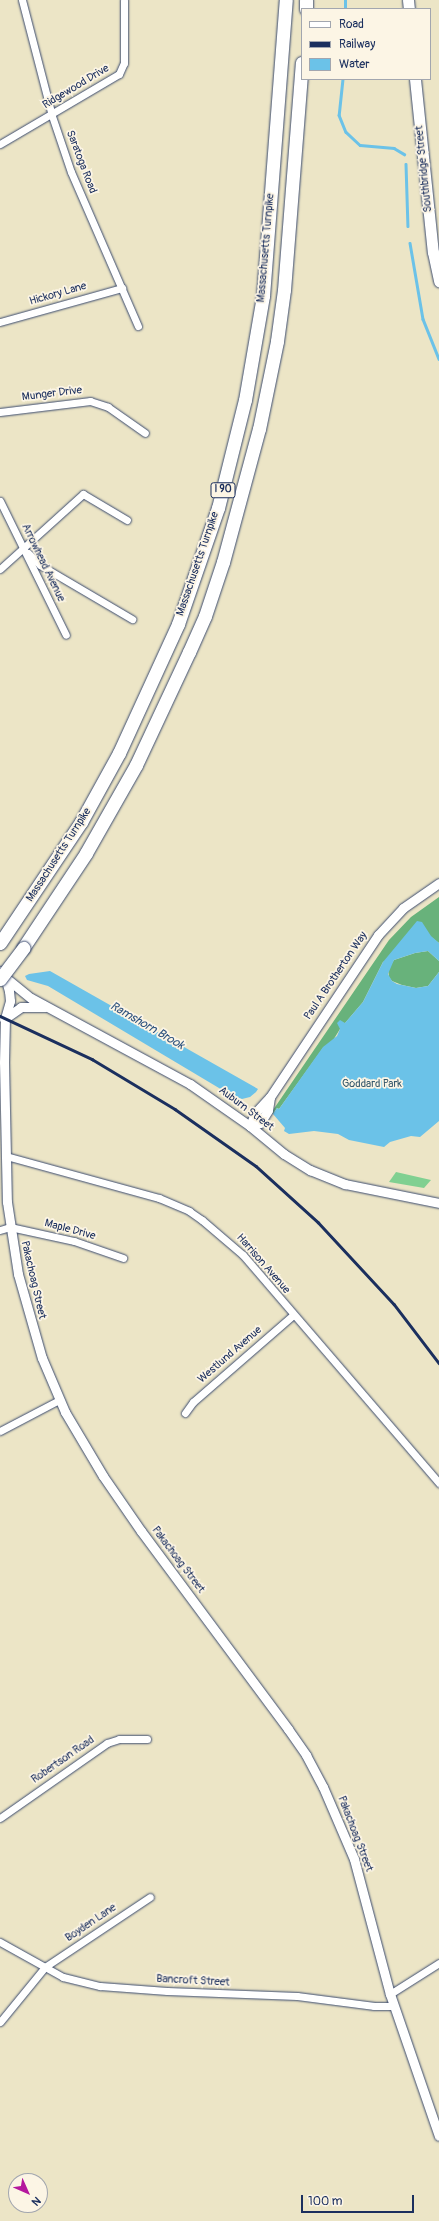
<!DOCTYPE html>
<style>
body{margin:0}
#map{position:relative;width:439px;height:2221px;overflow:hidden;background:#ece5c6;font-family:Pangolin,sans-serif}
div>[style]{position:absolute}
.green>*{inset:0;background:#80d091}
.forest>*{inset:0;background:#68b27b}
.water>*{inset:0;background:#6bc2e8}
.stream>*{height:2.5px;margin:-1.25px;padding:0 1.25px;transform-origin:1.25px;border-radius:1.25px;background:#6bc2e8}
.roads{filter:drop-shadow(0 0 1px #3a4a6e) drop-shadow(0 0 1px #3a4a6e)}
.minor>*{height:7px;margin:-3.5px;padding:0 3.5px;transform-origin:3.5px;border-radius:3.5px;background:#fff}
.tertiary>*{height:9px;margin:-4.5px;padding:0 4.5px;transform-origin:4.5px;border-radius:4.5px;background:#fff}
.primary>*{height:11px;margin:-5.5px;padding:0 5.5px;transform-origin:5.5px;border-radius:5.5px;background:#fff}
.motorway>*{height:13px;margin:-6.5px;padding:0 6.5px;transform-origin:6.5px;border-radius:6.5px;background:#fff}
.rail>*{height:2.5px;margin:-1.25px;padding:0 1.25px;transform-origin:1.25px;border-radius:1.25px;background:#1b2f5e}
.bridges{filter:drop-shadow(0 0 1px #3a4a6e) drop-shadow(0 0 1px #3a4a6e)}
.motorway-bridge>*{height:13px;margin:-6.5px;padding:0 6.5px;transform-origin:6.5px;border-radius:6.5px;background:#fff}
span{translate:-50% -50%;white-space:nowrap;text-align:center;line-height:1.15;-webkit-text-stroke:3.5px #fcf5e5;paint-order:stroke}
.shield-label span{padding:1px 3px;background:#fcf5e5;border:1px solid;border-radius:3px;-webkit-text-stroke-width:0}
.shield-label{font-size:10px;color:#1b2f5e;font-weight:700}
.street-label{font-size:11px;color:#1b2f5e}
.park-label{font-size:11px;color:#34576b}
.water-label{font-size:12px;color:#2f5480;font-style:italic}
.legend{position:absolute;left:301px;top:8px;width:130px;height:72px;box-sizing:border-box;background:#fcf5e5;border:1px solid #a2a6af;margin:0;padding:5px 7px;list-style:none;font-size:12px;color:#1b2f5e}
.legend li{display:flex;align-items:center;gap:8px;height:20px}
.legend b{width:20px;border:1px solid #a2a6af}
.north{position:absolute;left:8px;top:2173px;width:40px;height:40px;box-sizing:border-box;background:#fcf5e5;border:1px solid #a2a6af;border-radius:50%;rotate:135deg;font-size:11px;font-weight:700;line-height:16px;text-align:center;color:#1b2f5e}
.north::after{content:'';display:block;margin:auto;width:14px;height:18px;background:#b5179e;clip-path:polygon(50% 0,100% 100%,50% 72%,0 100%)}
.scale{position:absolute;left:301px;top:2195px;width:113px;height:18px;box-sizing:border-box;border:2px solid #1b2f5e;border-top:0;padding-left:5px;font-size:12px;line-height:14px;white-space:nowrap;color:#1b2f5e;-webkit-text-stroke:3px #fcf5e5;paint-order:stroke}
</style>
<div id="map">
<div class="green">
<i style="clip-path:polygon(396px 1172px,431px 1180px,424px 1188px,389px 1182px)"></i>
</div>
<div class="forest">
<i style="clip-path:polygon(439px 897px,439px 943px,431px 937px,383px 962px,363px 1002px,340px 1029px,332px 1042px,323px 1048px,279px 1109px,277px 1108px,273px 1114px,271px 1113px,389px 940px,411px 917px)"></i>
<i style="clip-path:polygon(428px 951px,439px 961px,439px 972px,428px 986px,416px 988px,402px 985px,392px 981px,389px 977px,388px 969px,394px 960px,415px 953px)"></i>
</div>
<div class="water">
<i style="clip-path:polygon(417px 921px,422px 922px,431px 936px,439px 943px,439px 961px,428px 951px,415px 953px,394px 960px,388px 974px,392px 981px,397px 984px,416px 988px,428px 986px,439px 972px,439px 1121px,420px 1137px,411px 1136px,390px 1142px,384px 1147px,349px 1140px,338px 1134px,314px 1131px,289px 1134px,284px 1131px,285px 1128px,273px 1114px,277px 1108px,279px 1109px,323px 1047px,337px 1036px,340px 1029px,337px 1023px,340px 1020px,345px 1023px,363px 1002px,383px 962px)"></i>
<i style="clip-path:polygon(50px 971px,258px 1089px,256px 1092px,250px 1097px,242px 1099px,229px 1094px,48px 986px,27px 980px,25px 976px,29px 974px)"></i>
</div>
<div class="stream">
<i style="left:345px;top:9px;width:9px;rotate:-90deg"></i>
<i style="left:343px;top:79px;width:36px;rotate:96deg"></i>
<i style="left:339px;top:115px;width:18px;rotate:68deg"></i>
<i style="left:346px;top:132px;width:19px;rotate:43deg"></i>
<i style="left:360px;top:145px;width:34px;rotate:5deg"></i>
<i style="left:394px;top:148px;width:12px;rotate:31deg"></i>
<i style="left:406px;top:164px;width:62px;rotate:88.2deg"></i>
<i style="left:410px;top:243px;width:77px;rotate:80.3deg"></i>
<i style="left:423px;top:319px;width:43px;rotate:68.2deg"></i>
</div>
<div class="roads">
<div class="minor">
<i style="left:22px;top:0;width:120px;rotate:75.5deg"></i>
<i style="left:52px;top:116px;width:59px;rotate:71.3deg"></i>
<i style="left:71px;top:172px;width:168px;rotate:66.5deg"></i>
<i style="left:0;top:144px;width:138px;rotate:-30.5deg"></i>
<i style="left:119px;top:74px;width:12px;rotate:-66deg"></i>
<i style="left:124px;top:63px;width:63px;rotate:-90deg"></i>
<i style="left:0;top:322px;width:127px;rotate:-15.6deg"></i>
<i style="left:0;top:412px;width:91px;rotate:-7deg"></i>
<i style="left:90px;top:401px;width:19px;rotate:18deg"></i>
<i style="left:108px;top:407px;width:45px;rotate:35.1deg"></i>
<i style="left:0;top:501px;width:149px;rotate:63.8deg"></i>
<i style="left:28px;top:553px;width:17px;rotate:45deg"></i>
<i style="left:40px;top:565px;width:107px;rotate:30.4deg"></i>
<i style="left:0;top:569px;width:112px;rotate:-42.1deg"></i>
<i style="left:83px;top:494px;width:51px;rotate:30.6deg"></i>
<i style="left:6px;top:1156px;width:159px;rotate:15.4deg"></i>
<i style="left:159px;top:1198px;width:33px;rotate:23deg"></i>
<i style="left:189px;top:1211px;width:16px;rotate:35deg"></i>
<i style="left:202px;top:1220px;width:54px;rotate:40.5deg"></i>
<i style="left:243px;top:1255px;width:301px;rotate:49.3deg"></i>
<i style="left:0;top:1230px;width:10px;rotate:-17deg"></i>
<i style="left:10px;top:1227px;width:66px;rotate:12.3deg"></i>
<i style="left:74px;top:1241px;width:52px;rotate:19.1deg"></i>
<i style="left:185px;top:1413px;width:14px;rotate:-54deg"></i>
<i style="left:193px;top:1402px;width:133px;rotate:-41deg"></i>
<i style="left:0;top:1431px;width:67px;rotate:-27.7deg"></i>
<i style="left:0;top:1818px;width:131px;rotate:-35deg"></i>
<i style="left:107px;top:1743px;width:13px;rotate:-18deg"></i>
<i style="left:119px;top:1739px;width:28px"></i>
<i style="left:0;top:1942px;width:72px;rotate:29.1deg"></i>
<i style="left:63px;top:1977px;width:38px;rotate:14deg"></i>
<i style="left:100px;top:1986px;width:67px;rotate:4.3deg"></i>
<i style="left:167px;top:1991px;width:130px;rotate:2.2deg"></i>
<i style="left:297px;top:1996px;width:78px;rotate:7.4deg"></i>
<i style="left:374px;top:2006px;width:20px"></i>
<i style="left:390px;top:1994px;width:58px;rotate:-32.3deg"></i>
<i style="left:0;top:2022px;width:71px;rotate:-50.7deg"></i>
<i style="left:45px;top:1967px;width:126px;rotate:-33.7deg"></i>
</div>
<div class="tertiary">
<i style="left:0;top:971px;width:8px;rotate:50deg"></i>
<i style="left:5px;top:977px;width:15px;rotate:74deg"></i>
<i style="left:9px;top:991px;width:10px;rotate:84deg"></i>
<i style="left:10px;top:1001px;width:18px;rotate:106deg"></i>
<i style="left:5px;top:1018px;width:44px;rotate:91.3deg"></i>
<i style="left:4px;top:1062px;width:140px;rotate:88.8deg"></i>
<i style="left:7px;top:1202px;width:73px;rotate:81.3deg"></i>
<i style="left:18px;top:1274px;width:87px;rotate:74.1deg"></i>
<i style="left:42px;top:1358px;width:59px;rotate:66.9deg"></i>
<i style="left:65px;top:1412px;width:74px;rotate:59.3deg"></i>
<i style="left:103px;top:1476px;width:67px;rotate:55.4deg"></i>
<i style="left:141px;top:1531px;width:247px;rotate:53.4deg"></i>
<i style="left:288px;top:1729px;width:32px;rotate:55deg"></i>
<i style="left:306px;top:1755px;width:36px;rotate:62deg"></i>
<i style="left:323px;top:1787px;width:78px;rotate:66.7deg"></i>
<i style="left:354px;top:1859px;width:140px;rotate:75.1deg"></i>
<i style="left:390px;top:1994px;width:150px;rotate:71deg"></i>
<i style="left:6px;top:978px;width:32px;rotate:39deg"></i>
<i style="left:31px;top:998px;width:181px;rotate:28.4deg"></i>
<i style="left:190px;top:1084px;width:73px;rotate:35deg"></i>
<i style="left:250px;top:1126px;width:44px;rotate:39.5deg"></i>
<i style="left:284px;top:1154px;width:31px;rotate:32deg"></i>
<i style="left:310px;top:1170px;width:38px;rotate:22deg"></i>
<i style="left:345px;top:1184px;width:96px;rotate:11.4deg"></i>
<i style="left:4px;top:1019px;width:21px;rotate:-35deg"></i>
<i style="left:21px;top:1007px;width:24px"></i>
<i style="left:250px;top:1126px;width:14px;rotate:-69deg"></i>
<i style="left:255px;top:1113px;width:22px;rotate:-47deg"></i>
<i style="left:270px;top:1097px;width:195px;rotate:-56.3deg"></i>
<i style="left:378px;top:935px;width:37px;rotate:-47deg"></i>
<i style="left:403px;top:908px;width:44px;rotate:-34.8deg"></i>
<i style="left:250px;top:1126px;width:10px;rotate:-17deg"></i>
<i style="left:260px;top:1123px;width:15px;rotate:-58deg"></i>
<i style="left:268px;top:1110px;width:13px;rotate:-81deg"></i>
</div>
<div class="primary">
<i style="left:408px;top:0;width:9px;rotate:84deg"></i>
<i style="left:415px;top:79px;width:174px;rotate:84.1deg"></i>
<i style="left:433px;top:252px;width:30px;rotate:78deg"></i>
</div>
<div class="motorway">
<i style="left:306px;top:9px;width:9px;rotate:-90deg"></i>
<i style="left:0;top:943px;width:146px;rotate:-56.2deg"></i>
<i style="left:81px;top:822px;width:79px;rotate:-61.2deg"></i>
<i style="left:119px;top:753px;width:142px;rotate:-65.4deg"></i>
<i style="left:178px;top:624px;width:123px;rotate:-71deg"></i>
<i style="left:218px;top:508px;width:111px;rotate:-76deg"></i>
<i style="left:245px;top:400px;width:106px;rotate:-80.2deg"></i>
<i style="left:263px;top:296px;width:297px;rotate:-85.6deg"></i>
<i style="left:23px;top:948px;width:114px;rotate:-56.4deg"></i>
<i style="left:86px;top:853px;width:101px;rotate:-60.4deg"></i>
<i style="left:136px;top:765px;width:125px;rotate:-64.9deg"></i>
<i style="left:189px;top:652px;width:39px;rotate:-66deg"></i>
<i style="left:205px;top:616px;width:57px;rotate:-71.6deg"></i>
<i style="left:223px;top:562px;width:138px;rotate:-74.9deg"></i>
<i style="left:259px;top:429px;width:90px;rotate:-78.4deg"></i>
<i style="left:277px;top:341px;width:51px;rotate:-82.2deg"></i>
<i style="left:284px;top:290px;width:228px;rotate:-85.5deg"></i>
</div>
</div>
<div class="rail">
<i style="left:0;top:1016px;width:102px;rotate:25.1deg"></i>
<i style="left:92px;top:1059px;width:97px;rotate:31.1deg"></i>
<i style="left:175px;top:1109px;width:99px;rotate:35.1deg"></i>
<i style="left:256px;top:1166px;width:84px;rotate:42.1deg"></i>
<i style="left:318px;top:1222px;width:112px;rotate:47.2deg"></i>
<i style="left:394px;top:1304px;width:74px;rotate:52.7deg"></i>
</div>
<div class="bridges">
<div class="motorway-bridge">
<i style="left:0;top:979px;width:39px;rotate:-53deg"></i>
</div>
</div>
<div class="shield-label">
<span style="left:223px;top:490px">I 90</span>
</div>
<div class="street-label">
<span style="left:76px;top:87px;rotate:-31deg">Ridgewood Drive</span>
<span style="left:81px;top:162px;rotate:69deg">Saratoga Road</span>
<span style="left:424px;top:169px;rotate:-96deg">Southbridge Street</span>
<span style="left:266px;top:248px;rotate:-85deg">Massachusetts Turnpike</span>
<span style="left:58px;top:294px;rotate:-16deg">Hickory Lane</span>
<span style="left:52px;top:394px;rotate:-7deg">Munger Drive</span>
<span style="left:43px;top:563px;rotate:64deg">Arrowhead Avenue</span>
<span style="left:198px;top:564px;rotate:-71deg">Massachusetts Turnpike</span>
<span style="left:59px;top:855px;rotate:-57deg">Massachusetts Turnpike</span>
<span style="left:336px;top:976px;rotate:-56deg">Paul A Brotherton Way</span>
<span style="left:246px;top:1109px;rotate:37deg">Auburn Street</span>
<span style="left:70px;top:1230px;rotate:15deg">Maple Drive</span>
<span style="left:263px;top:1264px;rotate:49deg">Harrison Avenue</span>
<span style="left:33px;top:1280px;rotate:77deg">Pakachoag Street</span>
<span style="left:230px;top:1355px;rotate:-41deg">Westlund Avenue</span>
<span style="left:178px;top:1560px;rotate:53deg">Pakachoag Street</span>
<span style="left:63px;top:1760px;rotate:-35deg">Robertson Road</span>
<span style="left:355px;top:1834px;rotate:69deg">Pakachoag Street</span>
<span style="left:91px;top:1923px;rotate:-34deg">Boyden Lane</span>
<span style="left:193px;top:1981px;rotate:3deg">Bancroft Street</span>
</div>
<div class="park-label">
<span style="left:372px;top:1084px">Goddard Park</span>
</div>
<div class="water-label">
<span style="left:147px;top:1026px;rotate:30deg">Ramshorn Brook</span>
</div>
<ul class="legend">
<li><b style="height:5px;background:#fff"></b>Road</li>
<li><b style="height:5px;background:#1b2f5e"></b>Railway</li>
<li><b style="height:11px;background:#6bc2e8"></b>Water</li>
</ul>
<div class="north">N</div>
<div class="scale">100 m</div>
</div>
